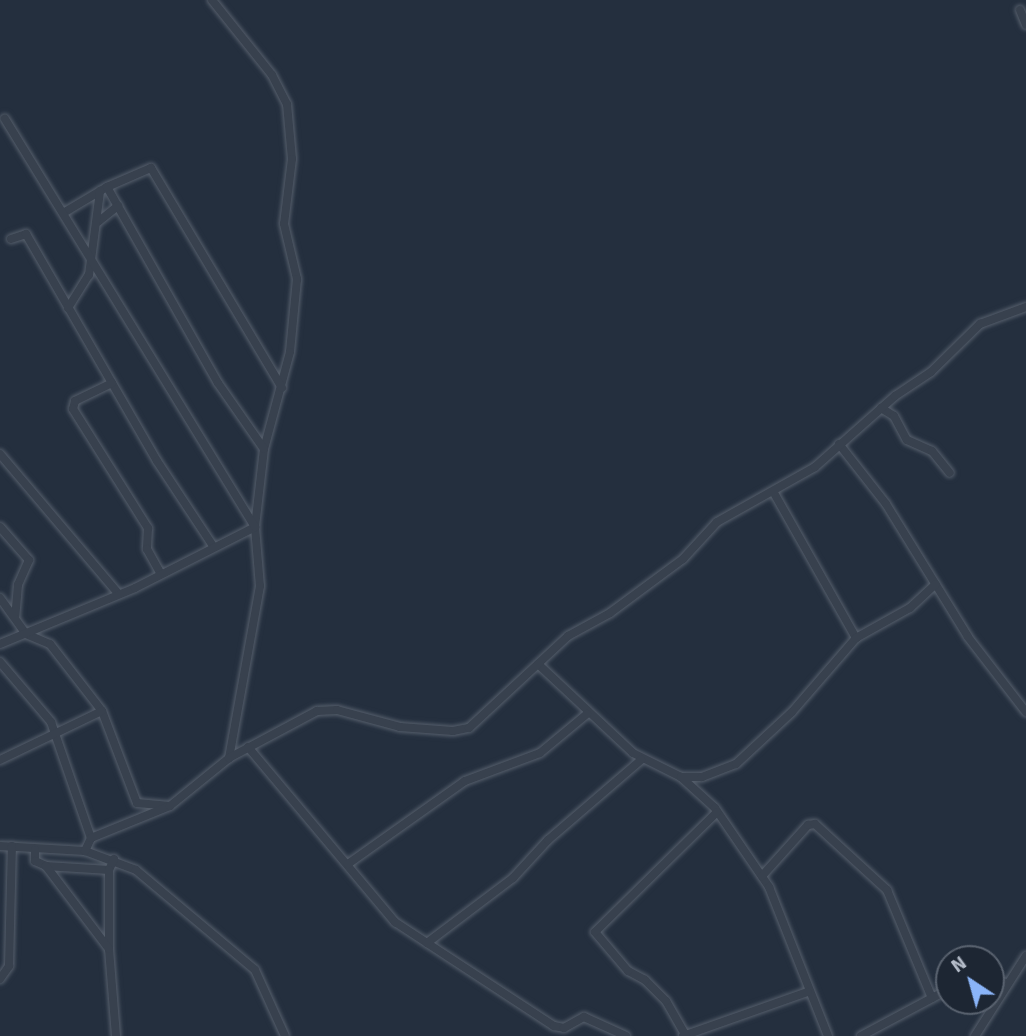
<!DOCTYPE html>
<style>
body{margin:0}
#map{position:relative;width:1026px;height:1036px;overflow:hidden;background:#242f3e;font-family:Signika,sans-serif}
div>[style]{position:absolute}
.roads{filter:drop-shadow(0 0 2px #565f6c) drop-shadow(0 0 2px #565f6c)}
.street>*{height:8px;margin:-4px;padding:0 4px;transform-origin:4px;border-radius:4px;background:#38414e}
span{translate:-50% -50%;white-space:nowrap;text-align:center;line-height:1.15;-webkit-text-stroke:6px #1d2633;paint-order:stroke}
.north{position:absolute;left:935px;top:945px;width:70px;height:70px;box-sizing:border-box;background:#1d2633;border:2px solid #59626f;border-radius:50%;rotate:324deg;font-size:19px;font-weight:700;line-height:28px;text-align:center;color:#b4bcc9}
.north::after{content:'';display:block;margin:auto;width:24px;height:32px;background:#8ab4f8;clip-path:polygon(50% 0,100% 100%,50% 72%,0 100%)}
</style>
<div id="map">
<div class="roads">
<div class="street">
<i style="left:212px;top:0;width:96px;rotate:51.3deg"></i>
<i style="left:272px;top:75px;width:33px;rotate:63deg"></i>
<i style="left:287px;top:104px;width:55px;rotate:84.8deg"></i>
<i style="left:292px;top:159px;width:65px;rotate:97deg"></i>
<i style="left:284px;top:224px;width:57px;rotate:76.7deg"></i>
<i style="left:297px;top:279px;width:73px;rotate:95.5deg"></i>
<i style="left:290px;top:352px;width:100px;rotate:105deg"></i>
<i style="left:264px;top:449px;width:79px;rotate:96.6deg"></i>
<i style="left:255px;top:527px;width:59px;rotate:85.2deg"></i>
<i style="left:260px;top:586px;width:175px;rotate:100.2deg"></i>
<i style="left:1020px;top:10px;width:16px;rotate:68deg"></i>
<i style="left:107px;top:187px;width:225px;rotate:60.5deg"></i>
<i style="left:218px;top:383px;width:80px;rotate:55.1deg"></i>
<i style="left:65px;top:212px;width:49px;rotate:-30.8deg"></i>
<i style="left:107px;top:187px;width:48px;rotate:-23.4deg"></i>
<i style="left:151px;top:168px;width:256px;rotate:59.2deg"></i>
<i style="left:98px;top:222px;width:26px;rotate:-39deg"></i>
<i style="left:11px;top:239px;width:16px;rotate:-18deg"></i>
<i style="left:26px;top:234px;width:262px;rotate:60deg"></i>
<i style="left:157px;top:461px;width:102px;rotate:56.6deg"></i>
<i style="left:68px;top:308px;width:39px;rotate:-58deg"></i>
<i style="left:89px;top:275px;width:85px;rotate:-82.5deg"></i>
<i style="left:112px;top:383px;width:41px;rotate:154.1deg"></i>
<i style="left:75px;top:401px;width:8px;rotate:104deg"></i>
<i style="left:73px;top:409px;width:141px;rotate:57.8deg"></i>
<i style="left:148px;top:528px;width:21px;rotate:93deg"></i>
<i style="left:147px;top:549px;width:26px;rotate:61deg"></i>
<i style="left:881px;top:408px;width:15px;rotate:32deg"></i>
<i style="left:894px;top:416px;width:27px;rotate:62deg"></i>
<i style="left:907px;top:440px;width:27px;rotate:24deg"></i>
<i style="left:932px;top:451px;width:28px;rotate:51deg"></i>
<i style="left:839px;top:444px;width:76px;rotate:51.9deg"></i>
<i style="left:886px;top:504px;width:156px;rotate:58.3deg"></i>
<i style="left:968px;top:637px;width:95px;rotate:52.3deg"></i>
<i style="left:0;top:454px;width:181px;rotate:49.7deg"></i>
<i style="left:774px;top:493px;width:167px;rotate:60.5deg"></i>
<i style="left:0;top:527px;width:44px;rotate:48.7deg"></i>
<i style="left:29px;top:560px;width:27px;rotate:114deg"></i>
<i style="left:18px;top:585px;width:32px;rotate:95deg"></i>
<i style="left:0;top:598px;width:44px;rotate:54.2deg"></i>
<i style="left:26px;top:634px;width:26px;rotate:23deg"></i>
<i style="left:50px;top:644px;width:85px;rotate:52.2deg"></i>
<i style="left:102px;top:711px;width:98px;rotate:69.2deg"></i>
<i style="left:137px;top:803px;width:33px;rotate:5deg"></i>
<i style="left:0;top:644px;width:146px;rotate:-22.5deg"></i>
<i style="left:135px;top:588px;width:135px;rotate:-26.9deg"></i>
<i style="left:255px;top:527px;width:479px;rotate:-121.5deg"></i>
<i style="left:0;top:662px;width:79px;rotate:49.6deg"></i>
<i style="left:51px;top:722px;width:123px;rotate:71deg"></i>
<i style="left:538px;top:664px;width:130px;rotate:43.1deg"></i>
<i style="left:633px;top:753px;width:54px;rotate:26.6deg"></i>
<i style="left:681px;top:777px;width:46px;rotate:42.4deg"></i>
<i style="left:715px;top:808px;width:96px;rotate:55.6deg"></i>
<i style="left:769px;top:887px;width:160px;rotate:68.4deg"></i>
<i style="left:248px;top:747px;width:229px;rotate:50deg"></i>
<i style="left:395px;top:922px;width:190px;rotate:33.2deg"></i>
<i style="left:554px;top:1026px;width:10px;rotate:11deg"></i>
<i style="left:564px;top:1028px;width:23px;rotate:-29deg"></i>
<i style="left:584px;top:1017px;width:46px;rotate:24.3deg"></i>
<i style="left:0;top:760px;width:113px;rotate:-25.7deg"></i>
<i style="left:681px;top:777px;width:21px"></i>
<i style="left:702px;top:777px;width:36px;rotate:-21deg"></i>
<i style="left:736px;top:764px;width:76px;rotate:-42.9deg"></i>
<i style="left:792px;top:712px;width:98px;rotate:-49.1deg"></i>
<i style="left:856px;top:638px;width:62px;rotate:-29.1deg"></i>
<i style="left:910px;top:608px;width:35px;rotate:-43deg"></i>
<i style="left:0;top:846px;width:85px;rotate:3.4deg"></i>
<i style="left:85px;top:851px;width:54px;rotate:20.4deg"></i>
<i style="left:136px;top:870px;width:155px;rotate:40deg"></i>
<i style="left:255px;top:970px;width:72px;rotate:65.6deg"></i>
<i style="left:35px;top:850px;width:11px;rotate:90deg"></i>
<i style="left:35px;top:861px;width:12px;rotate:24deg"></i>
<i style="left:46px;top:866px;width:63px;rotate:3.6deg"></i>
<i style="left:85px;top:851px;width:14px;rotate:-65deg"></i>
<i style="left:91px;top:838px;width:85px;rotate:-22.1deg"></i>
<i style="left:170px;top:806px;width:76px;rotate:-39.1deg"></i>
<i style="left:229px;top:758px;width:100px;rotate:-28.1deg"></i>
<i style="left:317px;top:711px;width:20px;rotate:-3deg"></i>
<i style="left:337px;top:710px;width:65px;rotate:15.1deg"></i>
<i style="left:400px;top:727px;width:53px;rotate:4.3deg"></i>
<i style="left:453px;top:731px;width:16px;rotate:-11deg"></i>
<i style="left:469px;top:728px;width:135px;rotate:-42.9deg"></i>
<i style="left:568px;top:636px;width:48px;rotate:-28.7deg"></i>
<i style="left:610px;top:613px;width:91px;rotate:-36.5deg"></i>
<i style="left:683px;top:559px;width:50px;rotate:-47.4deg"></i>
<i style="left:717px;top:522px;width:112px;rotate:-29.3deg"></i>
<i style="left:815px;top:467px;width:107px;rotate:-41.6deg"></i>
<i style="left:895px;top:396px;width:43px;rotate:-33.7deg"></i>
<i style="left:931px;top:372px;width:69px;rotate:-44.4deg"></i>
<i style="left:980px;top:324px;width:49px;rotate:-20.3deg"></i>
<i style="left:114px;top:859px;width:12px;rotate:114deg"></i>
<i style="left:109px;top:870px;width:79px;rotate:90deg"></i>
<i style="left:109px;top:949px;width:87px;rotate:85.4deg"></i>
<i style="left:348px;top:864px;width:143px;rotate:-35.4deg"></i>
<i style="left:465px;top:781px;width:80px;rotate:-20.5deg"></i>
<i style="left:540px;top:753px;width:61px;rotate:-39.7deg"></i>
<i style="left:46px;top:866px;width:104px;rotate:52.8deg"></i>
<i style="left:762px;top:876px;width:69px;rotate:-48deg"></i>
<i style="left:808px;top:825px;width:7px;rotate:-8deg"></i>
<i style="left:815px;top:824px;width:98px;rotate:42.5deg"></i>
<i style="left:887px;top:890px;width:117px;rotate:67.4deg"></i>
<i style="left:427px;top:943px;width:108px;rotate:-37.1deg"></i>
<i style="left:513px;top:878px;width:52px;rotate:-47.4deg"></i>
<i style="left:548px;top:840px;width:123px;rotate:-40.7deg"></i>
<i style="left:0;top:979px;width:16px;rotate:-55deg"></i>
<i style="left:9px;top:966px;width:120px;rotate:-88.6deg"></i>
<i style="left:991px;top:981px;width:16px;rotate:7deg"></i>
<i style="left:683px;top:1036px;width:132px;rotate:-19.5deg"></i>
<i style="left:686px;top:1036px;width:40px;rotate:-119.7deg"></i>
<i style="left:666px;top:1001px;width:30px;rotate:-135deg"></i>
<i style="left:645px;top:980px;width:19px;rotate:-152deg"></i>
<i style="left:628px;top:971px;width:51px;rotate:-130.2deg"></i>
<i style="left:595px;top:932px;width:171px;rotate:-44.5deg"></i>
<i style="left:861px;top:1036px;width:100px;rotate:-28.1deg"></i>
<i style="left:975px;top:1036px;width:95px;rotate:-57.5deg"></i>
</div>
</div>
<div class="north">N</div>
</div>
